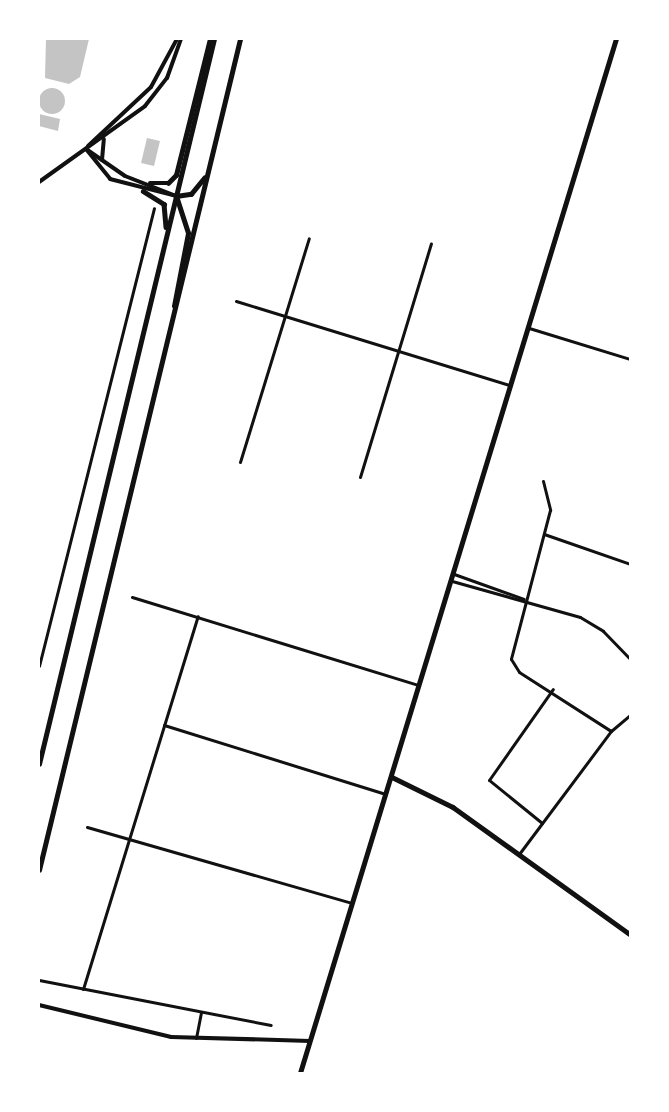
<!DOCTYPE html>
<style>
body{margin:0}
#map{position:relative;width:669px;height:1112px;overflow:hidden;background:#fff;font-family:Figtree,sans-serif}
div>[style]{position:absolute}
.building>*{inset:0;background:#c4c4c4}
.round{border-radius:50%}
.minor>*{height:3px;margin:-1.5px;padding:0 1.5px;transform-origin:1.5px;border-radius:1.5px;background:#111}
.tertiary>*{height:4px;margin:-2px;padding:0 2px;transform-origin:2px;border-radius:2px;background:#111}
.secondary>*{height:4.5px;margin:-2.25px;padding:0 2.25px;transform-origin:2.25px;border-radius:2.25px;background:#111}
.primary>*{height:4.5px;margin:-2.25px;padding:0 2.25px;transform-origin:2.25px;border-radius:2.25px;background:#111}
span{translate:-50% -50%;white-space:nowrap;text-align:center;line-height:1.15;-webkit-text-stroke:4.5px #fff;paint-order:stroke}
.frame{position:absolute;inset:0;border:40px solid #fff;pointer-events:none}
</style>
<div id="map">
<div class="building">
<i style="clip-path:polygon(46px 39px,89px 39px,80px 77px,69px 84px,45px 78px)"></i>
<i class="round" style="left:39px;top:88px;width:26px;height:26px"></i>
<i style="clip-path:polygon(39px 114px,60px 119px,58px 131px,39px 126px)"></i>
<i style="clip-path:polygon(147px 138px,160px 141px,154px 166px,141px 163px)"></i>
</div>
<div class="minor">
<i style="left:236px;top:301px;width:286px;rotate:17.1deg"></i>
<i style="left:529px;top:328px;width:106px;rotate:17.1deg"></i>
<i style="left:240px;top:462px;width:234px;rotate:-72.9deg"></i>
<i style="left:360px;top:477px;width:244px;rotate:-73.1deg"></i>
<i style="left:543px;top:481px;width:30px;rotate:76deg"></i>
<i style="left:550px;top:510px;width:154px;rotate:104.7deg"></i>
<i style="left:511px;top:659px;width:15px;rotate:58deg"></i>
<i style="left:519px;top:672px;width:109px;rotate:32.7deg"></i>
<i style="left:544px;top:534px;width:91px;rotate:19.2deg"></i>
<i style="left:454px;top:574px;width:74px;rotate:19.7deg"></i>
<i style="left:452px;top:581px;width:133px;rotate:15.7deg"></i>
<i style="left:580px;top:617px;width:27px;rotate:31deg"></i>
<i style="left:603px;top:631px;width:39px;rotate:46deg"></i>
<i style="left:132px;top:597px;width:299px;rotate:17.1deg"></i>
<i style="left:39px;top:666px;width:472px;rotate:-75.9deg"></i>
<i style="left:164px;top:725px;width:232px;rotate:17.3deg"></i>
<i style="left:542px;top:823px;width:68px;rotate:-140.9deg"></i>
<i style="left:489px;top:780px;width:111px;rotate:-54.9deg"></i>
<i style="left:87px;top:827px;width:276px;rotate:16deg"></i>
<i style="left:519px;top:854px;width:154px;rotate:-53.2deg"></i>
<i style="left:611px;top:731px;width:25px;rotate:-40deg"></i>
<i style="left:39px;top:980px;width:236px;rotate:11deg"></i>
<i style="left:83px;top:989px;width:390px;rotate:-72.9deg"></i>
<i style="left:196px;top:1038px;width:26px;rotate:-79deg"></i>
</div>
<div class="tertiary">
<i style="left:88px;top:146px;width:86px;rotate:-43.1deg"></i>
<i style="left:151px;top:87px;width:55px;rotate:-61.6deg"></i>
<i style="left:86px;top:149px;width:38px;rotate:51deg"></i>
<i style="left:110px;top:179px;width:68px;rotate:14.4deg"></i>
<i style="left:86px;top:149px;width:47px;rotate:34.7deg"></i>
<i style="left:125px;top:176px;width:55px;rotate:21.4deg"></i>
<i style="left:102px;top:160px;width:21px;rotate:-85deg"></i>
<i style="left:39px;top:182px;width:130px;rotate:-35.6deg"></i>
<i style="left:145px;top:106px;width:36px;rotate:-52deg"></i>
<i style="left:167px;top:78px;width:41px;rotate:-70.3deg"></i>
<i style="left:39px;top:1005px;width:136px;rotate:13.6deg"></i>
<i style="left:171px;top:1037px;width:139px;rotate:1.6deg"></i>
</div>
<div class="secondary">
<i style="left:392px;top:777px;width:68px;rotate:26.2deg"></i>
<i style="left:453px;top:807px;width:218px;rotate:35.7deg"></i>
<i style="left:300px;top:1073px;width:1081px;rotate:-73.01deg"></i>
</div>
<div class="primary">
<i style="left:150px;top:183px;width:18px"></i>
<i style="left:168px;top:183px;width:11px;rotate:-45deg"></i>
<i style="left:176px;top:175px;width:140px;rotate:-76deg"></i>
<i style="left:143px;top:191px;width:25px;rotate:32deg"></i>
<i style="left:164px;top:204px;width:23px;rotate:85deg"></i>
<i style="left:176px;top:196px;width:15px;rotate:-8deg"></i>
<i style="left:191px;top:194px;width:21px;rotate:-51deg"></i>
<i style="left:174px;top:306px;width:74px;rotate:-79.1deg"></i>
<i style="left:188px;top:233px;width:39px;rotate:-108deg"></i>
<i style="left:39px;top:764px;width:746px;rotate:-76.43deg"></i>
<i style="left:39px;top:870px;width:855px;rotate:-76.4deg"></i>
</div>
<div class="frame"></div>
</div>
